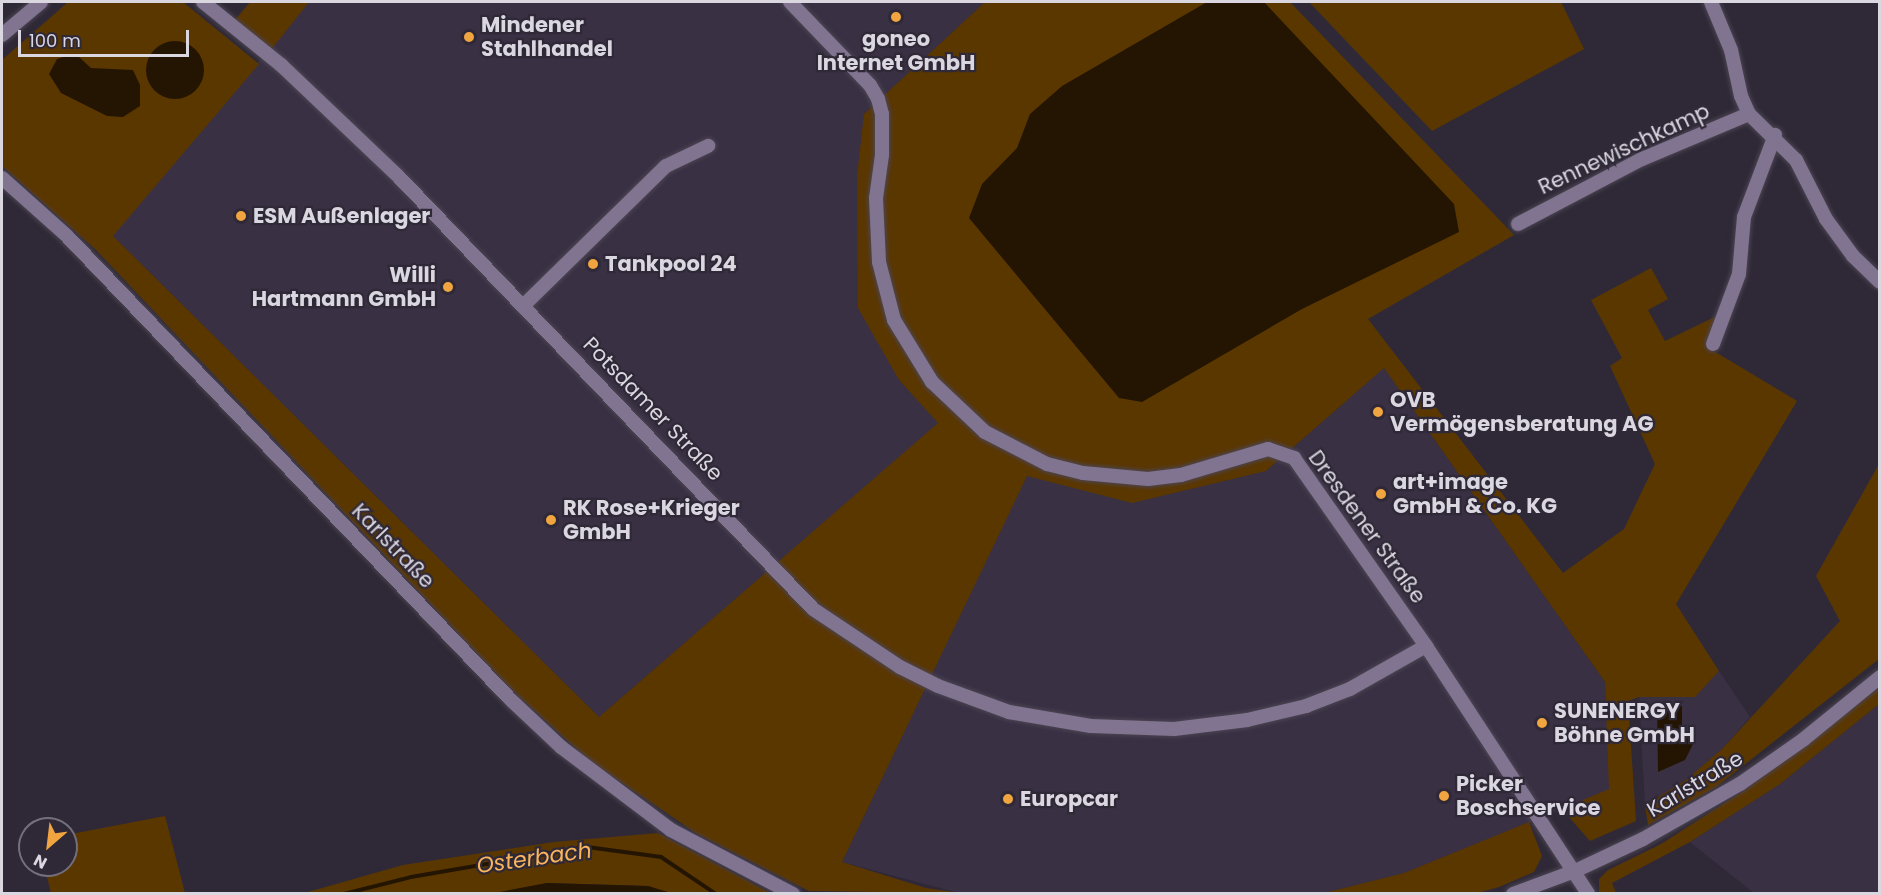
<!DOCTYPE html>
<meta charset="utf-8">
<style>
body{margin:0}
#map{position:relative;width:1881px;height:895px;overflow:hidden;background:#2f2937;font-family:Poppins,sans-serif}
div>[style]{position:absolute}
.built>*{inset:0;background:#393044}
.green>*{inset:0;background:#5b3700}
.water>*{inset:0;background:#241502}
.round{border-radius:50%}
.stream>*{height:4px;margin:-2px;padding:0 2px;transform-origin:2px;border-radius:2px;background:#241502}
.roads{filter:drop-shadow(0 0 2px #4b4552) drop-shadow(0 0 2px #4b4552)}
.minor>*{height:14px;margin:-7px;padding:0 7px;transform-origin:7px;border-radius:7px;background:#817490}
.dots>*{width:16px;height:16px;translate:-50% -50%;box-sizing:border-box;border:3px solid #2f2937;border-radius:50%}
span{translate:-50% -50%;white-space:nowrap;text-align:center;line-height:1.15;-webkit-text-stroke:4.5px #2f2937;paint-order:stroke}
.poi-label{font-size:21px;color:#dbd7e1;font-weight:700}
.left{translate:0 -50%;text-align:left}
.right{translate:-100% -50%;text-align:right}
.street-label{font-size:21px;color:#dbd7e1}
.water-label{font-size:22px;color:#fbb55d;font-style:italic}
.frame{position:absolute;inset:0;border:3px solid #dbd7e1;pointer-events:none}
.north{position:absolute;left:18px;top:817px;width:60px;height:60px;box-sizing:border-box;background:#2f2937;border:2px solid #746f7b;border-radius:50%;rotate:208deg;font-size:16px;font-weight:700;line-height:24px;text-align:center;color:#dbd7e1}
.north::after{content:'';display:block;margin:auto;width:21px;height:27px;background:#f1a540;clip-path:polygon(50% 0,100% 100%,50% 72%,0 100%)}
.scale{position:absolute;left:18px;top:30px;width:171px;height:27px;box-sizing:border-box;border:3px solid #dbd7e1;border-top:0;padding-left:8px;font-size:18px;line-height:21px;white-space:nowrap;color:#dbd7e1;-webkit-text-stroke:4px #2f2937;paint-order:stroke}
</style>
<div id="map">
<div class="built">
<i style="clip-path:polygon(309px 2px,985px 2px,864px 114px,899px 380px,939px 423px,599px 717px,112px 235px)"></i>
<i style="clip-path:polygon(1384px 368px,1605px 682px,1610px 790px,1404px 873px,1324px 893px,959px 893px,842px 862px,1027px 475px,1132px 502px,1266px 471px)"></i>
<i style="clip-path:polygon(1719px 671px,1750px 717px,1722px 749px,1686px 780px,1645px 805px,1639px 697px,1695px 697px)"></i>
<i style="clip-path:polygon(1879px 704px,1879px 893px,1754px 893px,1690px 842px,1780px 784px)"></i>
</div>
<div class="green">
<i style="clip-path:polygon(68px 2px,183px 2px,259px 64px,113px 236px,599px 717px,938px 423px,899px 380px,858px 308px,857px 176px,864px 114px,985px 2px,1290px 2px,1514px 235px,1368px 319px,1563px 573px,1624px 529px,1655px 464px,1610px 366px,1622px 358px,1591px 300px,1651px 268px,1668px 299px,1648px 310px,1665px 341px,1727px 311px,1712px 350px,1797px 401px,1676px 604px,1719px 671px,1695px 697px,1639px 697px,1628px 701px,1636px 821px,1590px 841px,1562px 809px,1609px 789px,1605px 682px,1384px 368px,1266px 471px,1132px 503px,1027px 476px,842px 862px,926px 888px,959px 893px,809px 891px,696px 833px,590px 761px,512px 690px,96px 250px,2px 166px,2px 60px)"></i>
<i style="clip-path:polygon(250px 2px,309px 2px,270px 51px,234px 21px)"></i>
<i style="clip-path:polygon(1309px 2px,1561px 2px,1584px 49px,1432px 131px)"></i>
<i style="clip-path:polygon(1879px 464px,1879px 659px,1716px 787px,1648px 825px,1645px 805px,1686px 780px,1722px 749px,1840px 621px,1816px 576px)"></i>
<i style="clip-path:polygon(1879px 688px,1879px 704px,1780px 784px,1690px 842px,1612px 883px,1616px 893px,1599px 893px,1599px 879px,1608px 870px,1661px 844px,1745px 790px)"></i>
<i style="clip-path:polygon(165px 816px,185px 893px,51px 893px,44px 865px,66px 865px,66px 835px)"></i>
<i style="clip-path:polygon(1529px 822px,1542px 856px,1534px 872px,1499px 887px,1474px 894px,1324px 893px,1404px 873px)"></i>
<i style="clip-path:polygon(658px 833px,770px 893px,671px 894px,648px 886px,547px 883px,494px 894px,301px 894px,403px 865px,554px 842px)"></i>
</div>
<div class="water">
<i style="clip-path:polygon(1207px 2px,1264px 2px,1454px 204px,1459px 232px,1302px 309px,1142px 402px,1119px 398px,969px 218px,982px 184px,1017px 148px,1030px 114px,1062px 86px)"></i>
<i class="round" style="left:146px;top:41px;width:58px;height:58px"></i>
<i style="clip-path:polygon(69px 55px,78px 56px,91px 68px,133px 70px,140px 85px,140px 106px,123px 117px,107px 116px,61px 93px,49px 74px,57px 59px)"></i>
<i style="clip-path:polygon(1657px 703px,1682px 706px,1682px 727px,1694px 742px,1685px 760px,1658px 772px)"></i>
<i style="clip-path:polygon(547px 883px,648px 886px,671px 893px,494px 893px)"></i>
</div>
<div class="stream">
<i style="left:344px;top:894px;width:69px;rotate:-14.2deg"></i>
<i style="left:411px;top:877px;width:179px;rotate:-9.7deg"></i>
<i style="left:587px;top:847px;width:75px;rotate:7.7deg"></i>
<i style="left:661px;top:857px;width:66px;rotate:33.9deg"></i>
</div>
<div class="roads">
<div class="minor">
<i style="left:203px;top:2px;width:100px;rotate:38.9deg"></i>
<i style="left:281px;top:65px;width:160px;rotate:43.5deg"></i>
<i style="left:397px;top:175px;width:601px;rotate:46.21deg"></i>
<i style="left:813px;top:609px;width:105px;rotate:33.7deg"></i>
<i style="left:900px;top:667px;width:42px;rotate:26.6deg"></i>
<i style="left:938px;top:686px;width:76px;rotate:20.1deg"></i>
<i style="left:1009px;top:712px;width:83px;rotate:9.7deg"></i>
<i style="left:1091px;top:726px;width:83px;rotate:2.1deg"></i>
<i style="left:1174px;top:729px;width:74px;rotate:-7deg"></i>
<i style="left:1247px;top:720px;width:61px;rotate:-13.3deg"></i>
<i style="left:1306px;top:706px;width:47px;rotate:-21.1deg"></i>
<i style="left:1350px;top:689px;width:87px;rotate:-29.5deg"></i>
<i style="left:790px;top:2px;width:115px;rotate:46.1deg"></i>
<i style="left:870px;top:85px;width:16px;rotate:60deg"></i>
<i style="left:878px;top:99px;width:16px;rotate:75deg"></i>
<i style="left:882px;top:114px;width:41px;rotate:90deg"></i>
<i style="left:882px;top:155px;width:43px;rotate:97.9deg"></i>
<i style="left:876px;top:198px;width:64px;rotate:87.3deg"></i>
<i style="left:879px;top:262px;width:60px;rotate:75.5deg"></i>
<i style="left:894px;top:320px;width:73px;rotate:58.5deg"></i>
<i style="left:932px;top:382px;width:73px;rotate:43.3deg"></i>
<i style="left:985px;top:432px;width:70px;rotate:27.3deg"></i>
<i style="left:1047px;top:464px;width:37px;rotate:14deg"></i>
<i style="left:1083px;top:473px;width:65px;rotate:5.3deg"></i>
<i style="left:1148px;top:479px;width:33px;rotate:-7deg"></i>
<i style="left:1181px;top:475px;width:91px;rotate:-16.6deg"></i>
<i style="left:1268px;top:449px;width:28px;rotate:19deg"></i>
<i style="left:1294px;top:458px;width:230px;rotate:54.9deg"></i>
<i style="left:1426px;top:646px;width:296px;rotate:56.8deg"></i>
<i style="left:1711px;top:2px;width:52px;rotate:67.4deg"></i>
<i style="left:1731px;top:50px;width:47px;rotate:77.7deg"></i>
<i style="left:1741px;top:96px;width:20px;rotate:66deg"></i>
<i style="left:1749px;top:114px;width:66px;rotate:44.4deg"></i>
<i style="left:1796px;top:160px;width:66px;rotate:63deg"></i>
<i style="left:1826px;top:219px;width:46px;rotate:53.9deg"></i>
<i style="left:1853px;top:256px;width:37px;rotate:44deg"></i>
<i style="left:2px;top:35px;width:51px;rotate:-40.2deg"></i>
<i style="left:2px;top:178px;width:86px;rotate:41.7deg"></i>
<i style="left:66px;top:235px;width:644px;rotate:46.26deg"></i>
<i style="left:511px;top:700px;width:69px;rotate:43.2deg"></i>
<i style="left:561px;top:747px;width:138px;rotate:37deg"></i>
<i style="left:671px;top:830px;width:138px;rotate:27.7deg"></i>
<i style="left:1518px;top:224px;width:140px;rotate:-27.7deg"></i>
<i style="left:1642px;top:159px;width:116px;rotate:-22.8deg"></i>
<i style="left:523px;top:306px;width:200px;rotate:-44.4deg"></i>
<i style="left:666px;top:166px;width:47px;rotate:-25.5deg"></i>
<i style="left:1713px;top:344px;width:75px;rotate:-69.6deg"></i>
<i style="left:1739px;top:274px;width:57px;rotate:-85deg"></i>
<i style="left:1744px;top:217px;width:88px;rotate:-69.3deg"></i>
<i style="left:1513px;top:894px;width:66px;rotate:-20.4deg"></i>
<i style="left:1575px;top:871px;width:75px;rotate:-25.2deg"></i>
<i style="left:1643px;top:839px;width:112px;rotate:-29.6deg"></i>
<i style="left:1740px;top:784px;width:78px;rotate:-35.1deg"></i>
<i style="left:1804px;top:739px;width:98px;rotate:-39.2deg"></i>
</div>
</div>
<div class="dots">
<i style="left:896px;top:17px;background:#f1a540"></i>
<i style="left:469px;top:37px;background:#f1a540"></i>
<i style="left:241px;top:216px;background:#f1a540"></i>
<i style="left:593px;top:264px;background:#f1a540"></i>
<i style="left:448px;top:287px;background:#f1a540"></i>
<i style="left:1378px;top:412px;background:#f1a540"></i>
<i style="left:1381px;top:494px;background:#f1a540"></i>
<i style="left:551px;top:520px;background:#f1a540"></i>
<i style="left:1542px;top:723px;background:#f1a540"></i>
<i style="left:1444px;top:796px;background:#f1a540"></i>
<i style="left:1008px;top:799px;background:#f1a540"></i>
</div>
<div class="poi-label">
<span class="left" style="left:481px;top:37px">Mindener<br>Stahlhandel</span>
<span style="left:896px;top:51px">goneo<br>Internet GmbH</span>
<span class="left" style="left:253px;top:216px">ESM Außenlager</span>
<span class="left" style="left:605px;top:264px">Tankpool 24</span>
<span class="right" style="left:436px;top:287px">Willi<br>Hartmann GmbH</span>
<span class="left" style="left:1390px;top:412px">OVB<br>Vermögensberatung AG</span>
<span class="left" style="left:1393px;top:494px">art+image<br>GmbH &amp; Co. KG</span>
<span class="left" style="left:563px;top:520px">RK Rose+Krieger<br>GmbH</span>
<span class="left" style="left:1554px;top:723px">SUNENERGY<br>Böhne GmbH</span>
<span class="left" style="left:1456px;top:796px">Picker<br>Boschservice</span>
<span class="left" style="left:1020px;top:799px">Europcar</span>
</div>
<div class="street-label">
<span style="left:1624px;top:149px;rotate:-25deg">Rennewischkamp</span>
<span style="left:653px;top:409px;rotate:46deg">Potsdamer Straße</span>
<span style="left:1367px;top:527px;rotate:54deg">Dresdener Straße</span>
<span style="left:393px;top:546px;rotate:46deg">Karlstraße</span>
<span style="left:1695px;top:784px;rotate:-31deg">Karlstraße</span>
</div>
<div class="water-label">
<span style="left:534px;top:858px;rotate:-8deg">Osterbach</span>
</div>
<div class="frame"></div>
<div class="north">N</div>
<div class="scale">100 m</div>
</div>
